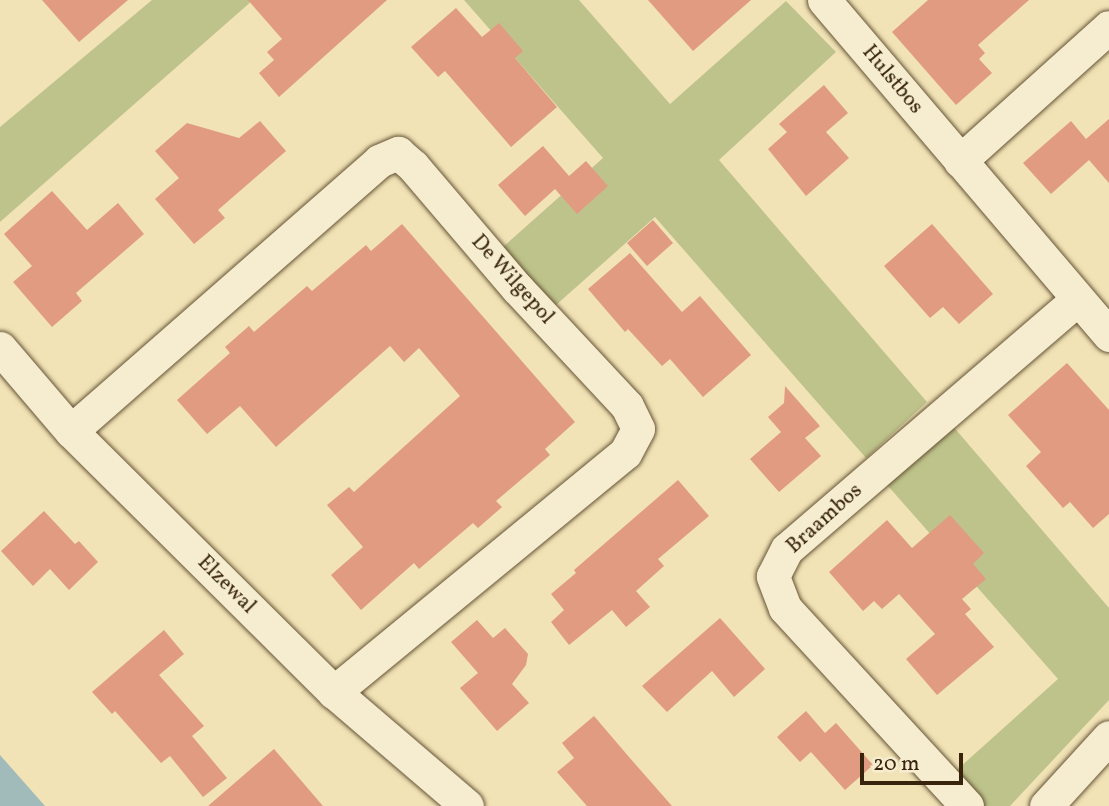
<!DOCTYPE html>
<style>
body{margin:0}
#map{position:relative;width:1109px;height:806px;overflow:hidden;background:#f1e3b6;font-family:Vollkorn,serif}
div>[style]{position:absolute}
.green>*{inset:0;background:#bec38b}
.water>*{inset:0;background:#a1bbba}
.building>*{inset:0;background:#e09b80}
.roads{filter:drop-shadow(0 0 2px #665436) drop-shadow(0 0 2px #665436)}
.minor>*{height:33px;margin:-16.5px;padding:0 16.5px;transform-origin:16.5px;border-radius:16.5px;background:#f6edd0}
span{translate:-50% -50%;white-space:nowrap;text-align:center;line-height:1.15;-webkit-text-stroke:6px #f6edd0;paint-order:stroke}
.street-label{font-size:21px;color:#38240c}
.scale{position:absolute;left:860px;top:753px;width:103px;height:32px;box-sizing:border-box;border:4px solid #38240c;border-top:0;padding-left:9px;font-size:21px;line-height:24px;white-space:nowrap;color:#38240c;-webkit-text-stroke:5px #f6edd0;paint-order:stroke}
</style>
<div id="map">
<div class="green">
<i style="clip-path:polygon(152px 0,253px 0,0 222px,0 127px)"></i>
<i style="clip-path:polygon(464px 0,579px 0,670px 104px,786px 1px,836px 52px,719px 160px,927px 402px,866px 458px,655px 217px,547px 313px,494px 255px,603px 158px)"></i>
<i style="clip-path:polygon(945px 417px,1109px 608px,1109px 700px,1010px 806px,984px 806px,972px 800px,949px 777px,1058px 679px,881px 478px)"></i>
</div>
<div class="water">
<i style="clip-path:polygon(0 755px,45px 806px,0 806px)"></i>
</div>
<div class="building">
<i style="clip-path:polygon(42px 0,128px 0,79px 42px)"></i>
<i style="clip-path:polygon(248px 0,387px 0,279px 97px,259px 73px,274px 60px,267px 52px,282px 39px)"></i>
<i style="clip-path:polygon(648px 0,751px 0,693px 51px)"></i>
<i style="clip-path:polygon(928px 0,1029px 0,978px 45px,985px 53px,979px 59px,992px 73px,956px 105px,892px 32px)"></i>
<i style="clip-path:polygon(456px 8px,482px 37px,499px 23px,523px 51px,515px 58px,557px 107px,511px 147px,445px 71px,438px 77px,411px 47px)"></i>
<i style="clip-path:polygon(824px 85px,848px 113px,826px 132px,849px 158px,806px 196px,768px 149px,787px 132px,779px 124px)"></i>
<i style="clip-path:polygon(1109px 119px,1109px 183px,1089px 160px,1051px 194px,1023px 163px,1071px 121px,1086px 139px)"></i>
<i style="clip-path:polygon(260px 121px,286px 151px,218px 210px,225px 218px,194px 244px,155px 199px,179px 178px,155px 151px,187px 123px,239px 138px)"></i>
<i style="clip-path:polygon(543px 146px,569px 176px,586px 161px,608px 186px,577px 214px,555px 189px,525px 216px,498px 185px)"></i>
<i style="clip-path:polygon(52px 191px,87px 230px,118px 203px,144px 234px,76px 293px,82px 301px,52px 327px,13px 282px,32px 266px,4px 234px)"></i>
<i style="clip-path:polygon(653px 220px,673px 243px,647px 266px,627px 243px)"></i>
<i style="clip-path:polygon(402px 224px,575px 422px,545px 449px,550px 455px,496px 501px,502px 507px,478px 528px,473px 523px,419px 569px,414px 563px,361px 610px,331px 575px,363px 547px,327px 505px,349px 487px,354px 492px,460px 396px,419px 348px,404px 362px,390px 346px,276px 447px,240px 406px,207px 434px,177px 400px,230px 353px,225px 347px,249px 326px,254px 332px,307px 286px,312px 291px,366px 245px,371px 251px)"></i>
<i style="clip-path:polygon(932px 224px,993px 294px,959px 324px,943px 307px,930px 318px,884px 266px)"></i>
<i style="clip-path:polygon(630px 253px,682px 312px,700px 296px,751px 355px,703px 397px,670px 359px,662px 366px,628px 329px,625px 332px,588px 289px)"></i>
<i style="clip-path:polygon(1067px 363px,1109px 410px,1109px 514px,1093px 528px,1070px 502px,1063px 508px,1026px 466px,1041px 452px,1008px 415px)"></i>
<i style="clip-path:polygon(785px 386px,820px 426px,805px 438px,821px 456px,779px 492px,750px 459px,781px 432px,768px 417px,784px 403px)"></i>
<i style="clip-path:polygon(678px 480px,709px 516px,658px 559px,664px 566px,636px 591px,650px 607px,626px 627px,612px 610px,569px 645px,551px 622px,564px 610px,551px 594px,576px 573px,574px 570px)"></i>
<i style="clip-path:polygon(44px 511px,75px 544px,79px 541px,98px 562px,69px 590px,50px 569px,33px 586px,1px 551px)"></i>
<i style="clip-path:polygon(950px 515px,984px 553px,973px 564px,986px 579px,962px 599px,971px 609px,965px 614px,994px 647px,937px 695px,906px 659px,935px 634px,899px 594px,882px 609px,874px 601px,863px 611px,829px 572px,887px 520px,912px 548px)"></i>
<i style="clip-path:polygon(720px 618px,765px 669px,734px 697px,712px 671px,667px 712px,642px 686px)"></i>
<i style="clip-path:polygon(477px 620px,493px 638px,505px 628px,528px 654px,526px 665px,512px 684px,529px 703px,497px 731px,460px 688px,478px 673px,451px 642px)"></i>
<i style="clip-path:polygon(164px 630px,184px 654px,159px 675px,204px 726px,192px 736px,227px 778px,203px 797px,170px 756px,161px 763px,115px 711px,112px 714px,92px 692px)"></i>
<i style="clip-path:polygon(806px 711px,825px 733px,836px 723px,873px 765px,845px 790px,811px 752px,800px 762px,777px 737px)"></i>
<i style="clip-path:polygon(594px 716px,629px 757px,672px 806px,587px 806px,557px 772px,574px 758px,562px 743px)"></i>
<i style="clip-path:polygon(274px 749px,323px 806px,208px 806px)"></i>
</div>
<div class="roads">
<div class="minor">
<i style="left:824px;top:0;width:440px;rotate:49.6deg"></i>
<i style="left:960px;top:161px;width:200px;rotate:-42deg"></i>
<i style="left:0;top:348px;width:109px;rotate:49.5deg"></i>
<i style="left:71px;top:431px;width:371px;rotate:44.8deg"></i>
<i style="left:334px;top:692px;width:175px;rotate:40.6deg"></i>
<i style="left:71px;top:431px;width:410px;rotate:-41.2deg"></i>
<i style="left:379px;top:161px;width:21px;rotate:-23deg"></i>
<i style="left:398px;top:153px;width:20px;rotate:41deg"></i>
<i style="left:413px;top:166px;width:160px;rotate:49.6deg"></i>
<i style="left:517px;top:288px;width:161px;rotate:47deg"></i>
<i style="left:627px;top:406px;width:25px;rotate:64deg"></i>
<i style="left:638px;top:429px;width:27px;rotate:118deg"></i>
<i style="left:625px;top:453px;width:377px;rotate:140.6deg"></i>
<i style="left:967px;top:806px;width:269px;rotate:-132.6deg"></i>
<i style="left:785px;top:608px;width:34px;rotate:-111deg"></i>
<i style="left:773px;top:576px;width:30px;rotate:-63deg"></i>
<i style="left:787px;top:549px;width:382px;rotate:-40.7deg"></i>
<i style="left:1046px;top:806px;width:93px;rotate:-47.6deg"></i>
</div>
</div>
<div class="street-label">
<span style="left:892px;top:80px;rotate:50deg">Hulstbos</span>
<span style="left:512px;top:280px;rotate:48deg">De Wilgepol</span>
<span style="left:825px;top:519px;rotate:-42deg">Braambos</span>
<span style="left:226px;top:585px;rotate:45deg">Elzewal</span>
</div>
<div class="scale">20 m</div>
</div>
